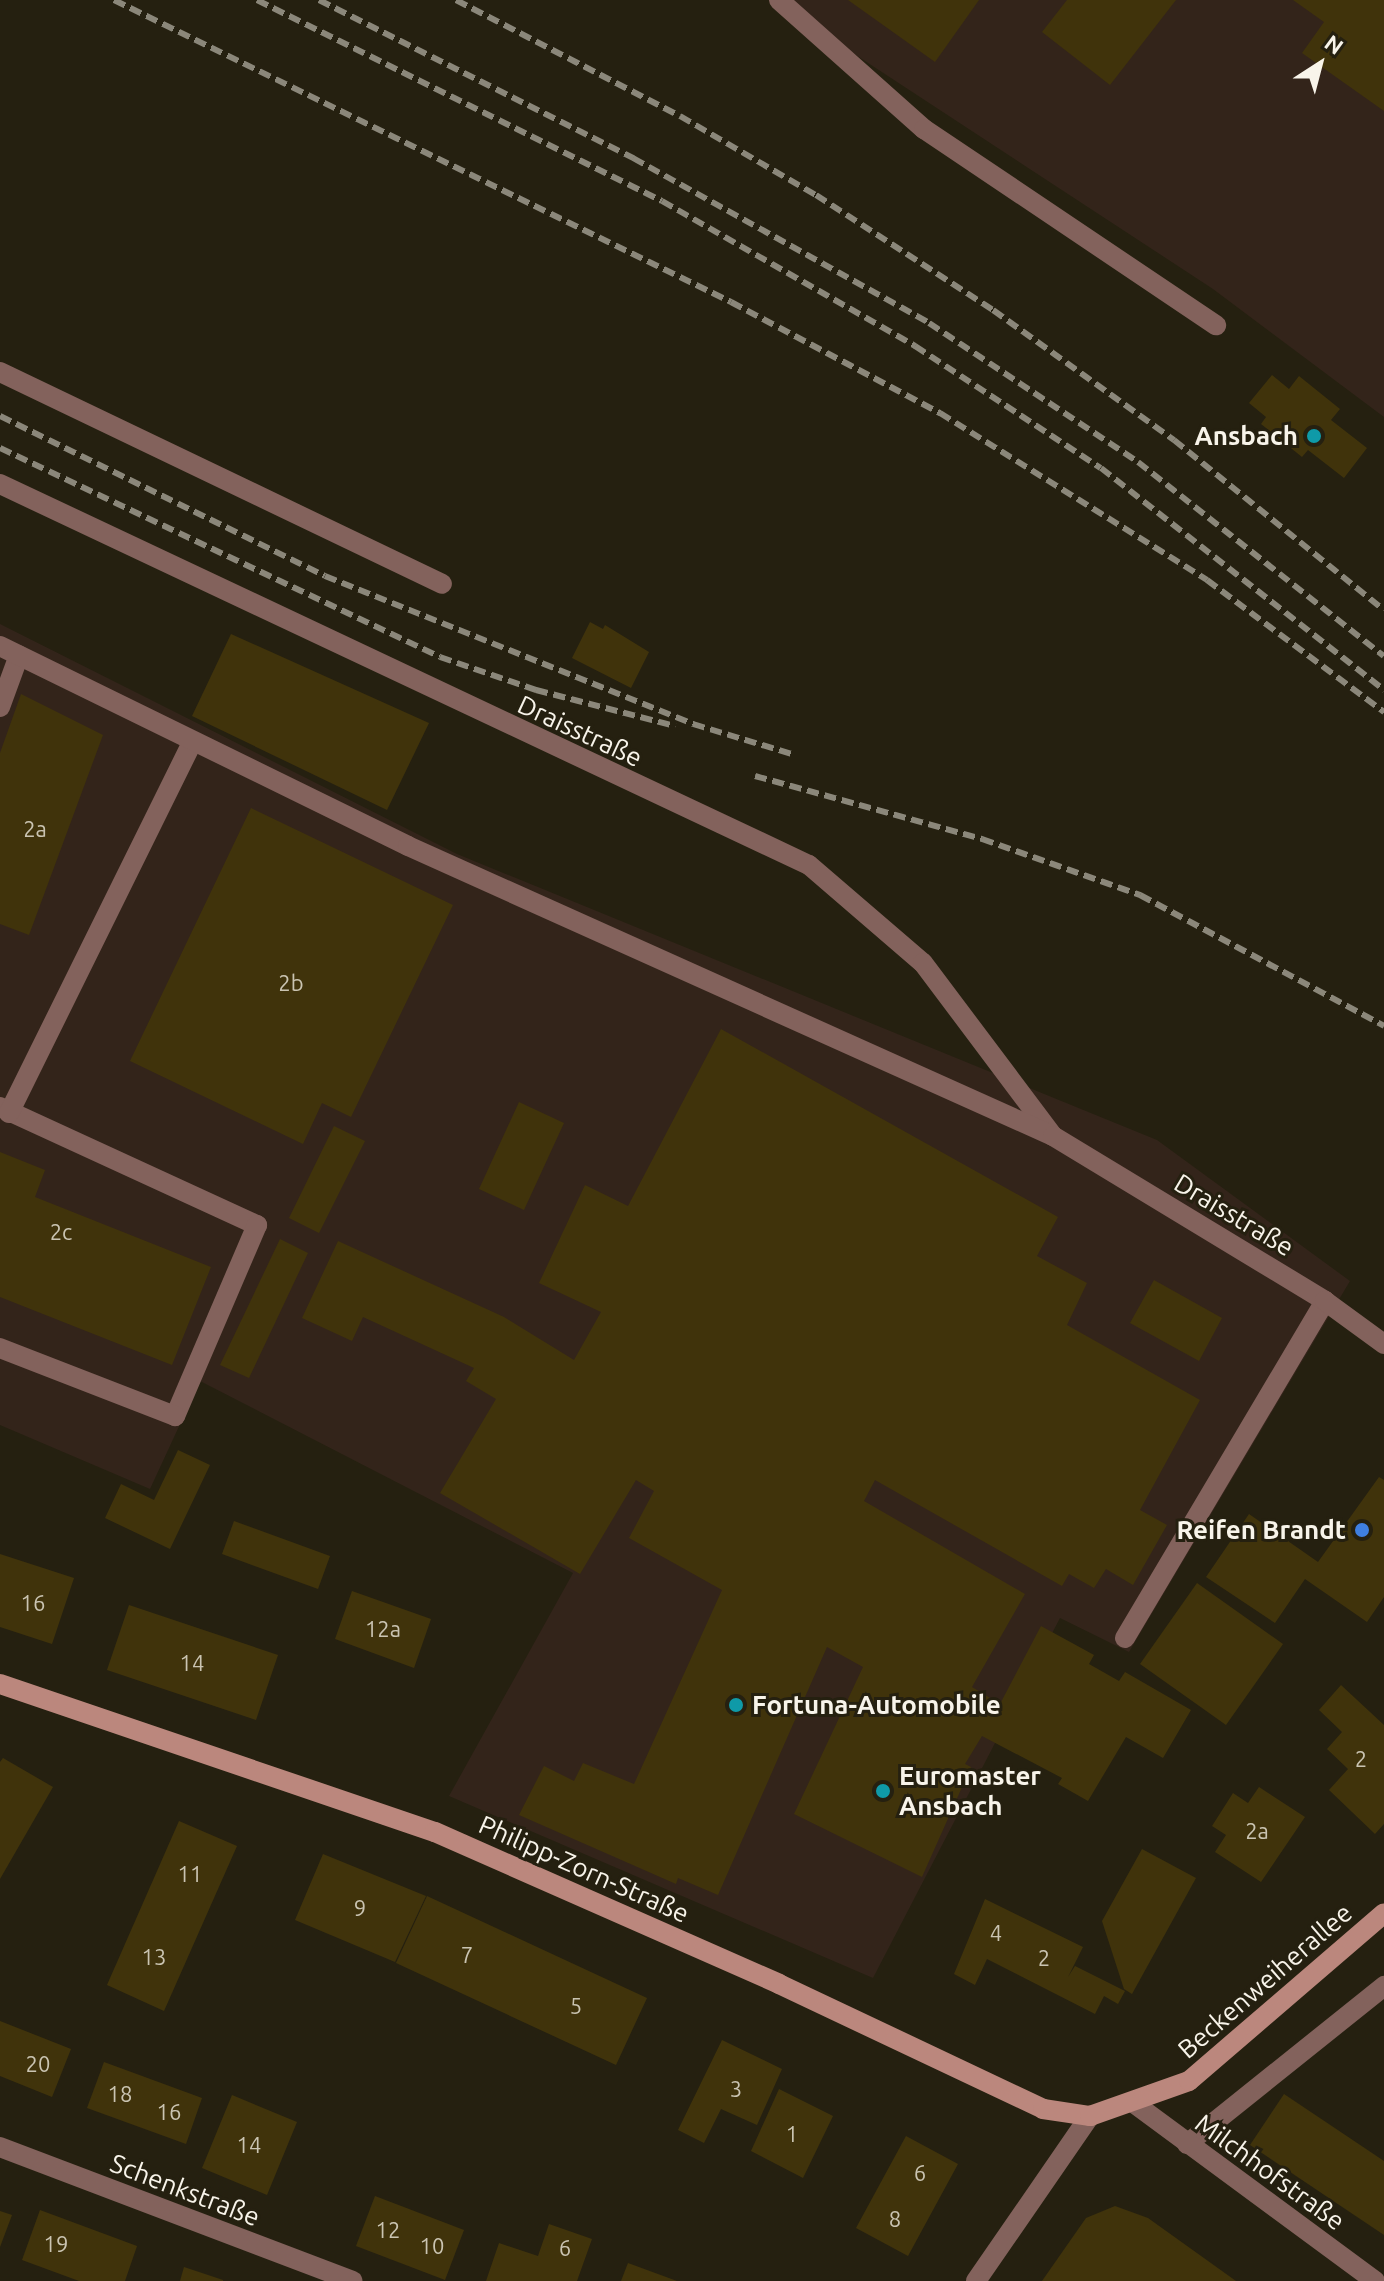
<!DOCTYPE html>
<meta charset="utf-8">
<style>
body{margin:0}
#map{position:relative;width:1384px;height:2281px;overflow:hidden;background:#252010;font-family:Ubuntu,sans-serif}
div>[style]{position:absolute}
.commercial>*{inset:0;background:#33241a}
.building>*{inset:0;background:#40330b}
.service>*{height:20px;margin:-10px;padding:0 10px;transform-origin:10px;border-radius:10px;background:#83625c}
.minor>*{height:20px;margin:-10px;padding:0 10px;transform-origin:10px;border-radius:10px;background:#83625c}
.secondary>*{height:20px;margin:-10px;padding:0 10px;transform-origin:10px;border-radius:10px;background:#bb877d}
.rail>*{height:6px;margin-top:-3px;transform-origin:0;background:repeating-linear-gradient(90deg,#8b877a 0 12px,transparent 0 18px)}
.dots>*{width:22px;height:22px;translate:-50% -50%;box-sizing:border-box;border:4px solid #252010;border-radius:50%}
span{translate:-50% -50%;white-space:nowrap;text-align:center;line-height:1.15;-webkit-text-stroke:6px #252010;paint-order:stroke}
.number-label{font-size:22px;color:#cac4b2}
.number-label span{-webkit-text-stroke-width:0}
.poi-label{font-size:26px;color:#f8f4ea;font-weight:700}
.right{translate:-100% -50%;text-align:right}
.left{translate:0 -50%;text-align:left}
.street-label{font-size:26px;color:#f8f4ea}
.north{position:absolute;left:1280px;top:24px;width:80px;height:80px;-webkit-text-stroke:6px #252010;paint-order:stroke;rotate:36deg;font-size:22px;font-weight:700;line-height:32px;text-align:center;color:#f8f4ea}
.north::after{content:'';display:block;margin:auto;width:28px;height:36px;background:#f8f4ea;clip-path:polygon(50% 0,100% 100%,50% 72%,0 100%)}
</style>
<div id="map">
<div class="commercial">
<i style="clip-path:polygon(772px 0,1384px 0,1384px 417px,1213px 289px)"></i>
<i style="clip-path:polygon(0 624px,457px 854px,1157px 1140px,1350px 1281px,1129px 1652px,1060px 1618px,873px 1978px,449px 1796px,573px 1573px,200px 1381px,150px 1489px,0 1425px)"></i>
</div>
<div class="building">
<i style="clip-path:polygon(848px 0,979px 0,935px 62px)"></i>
<i style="clip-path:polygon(1067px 0,1176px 0,1110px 85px,1042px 32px)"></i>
<i style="clip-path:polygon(1293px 0,1384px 0,1384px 111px,1302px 53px,1324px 22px)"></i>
<i style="clip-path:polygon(1272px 375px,1289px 389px,1299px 376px,1340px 409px,1331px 420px,1367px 448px,1344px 478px,1308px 450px,1302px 457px,1261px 424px,1266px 417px,1249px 403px)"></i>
<i style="clip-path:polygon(590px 622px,603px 629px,605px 625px,649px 652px,631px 688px,572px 658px)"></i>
<i style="clip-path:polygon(231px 634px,429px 723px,387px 810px,192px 716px)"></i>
<i style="clip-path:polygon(21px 694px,103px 735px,29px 935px,0 924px,0 753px)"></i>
<i style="clip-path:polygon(251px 808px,453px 905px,351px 1117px,322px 1103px,303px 1144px,130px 1061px)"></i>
<i style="clip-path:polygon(721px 1029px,1058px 1217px,1037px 1256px,1087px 1283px,1067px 1325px,1200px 1400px,1140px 1510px,1167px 1525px,1133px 1585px,1106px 1569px,1094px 1588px,1069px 1574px,1062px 1586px,875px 1480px,864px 1501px,1025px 1594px,972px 1687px,1000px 1704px,1041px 1626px,1094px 1655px,1089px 1664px,1119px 1681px,1125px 1672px,1191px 1710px,1163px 1758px,1126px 1737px,1088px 1801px,1058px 1784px,1062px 1778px,982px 1736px,965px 1764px,971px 1767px,922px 1877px,794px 1814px,863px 1667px,827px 1647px,718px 1895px,678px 1878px,676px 1884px,519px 1815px,544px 1766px,574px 1781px,583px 1763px,634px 1784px,722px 1590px,629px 1538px,654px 1491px,636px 1480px,580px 1574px,440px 1493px,496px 1399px,466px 1381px,474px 1368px,363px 1317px,352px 1341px,302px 1318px,338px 1241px,504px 1317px,574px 1360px,601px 1312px,539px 1283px,585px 1185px,628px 1206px)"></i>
<i style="clip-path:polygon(519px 1102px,564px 1123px,524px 1210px,479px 1189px)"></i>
<i style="clip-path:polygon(334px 1126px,365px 1141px,319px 1233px,289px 1218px)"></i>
<i style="clip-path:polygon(0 1152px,45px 1170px,35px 1197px,211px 1267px,172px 1365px,0 1297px)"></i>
<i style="clip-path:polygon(280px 1239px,308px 1253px,249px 1378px,220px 1365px)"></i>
<i style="clip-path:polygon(1154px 1280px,1222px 1318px,1199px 1361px,1130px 1323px)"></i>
<i style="clip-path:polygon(178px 1450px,210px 1465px,170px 1549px,105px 1518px,121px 1484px,154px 1500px)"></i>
<i style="clip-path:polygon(1379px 1477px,1384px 1480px,1384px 1597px,1367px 1622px,1305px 1579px,1275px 1623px,1206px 1577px,1249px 1514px,1318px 1562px)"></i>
<i style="clip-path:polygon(234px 1521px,330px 1556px,318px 1589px,222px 1554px)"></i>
<i style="clip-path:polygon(0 1554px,74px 1578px,52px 1644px,0 1627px)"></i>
<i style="clip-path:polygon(1197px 1583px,1283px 1644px,1226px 1725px,1140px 1664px)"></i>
<i style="clip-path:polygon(352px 1591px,431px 1619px,414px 1668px,335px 1639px)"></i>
<i style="clip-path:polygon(129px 1605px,278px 1655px,256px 1720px,107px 1670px)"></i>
<i style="clip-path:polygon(1341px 1685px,1384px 1725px,1384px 1824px,1375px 1834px,1329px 1790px,1348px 1769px,1327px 1749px,1342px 1732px,1319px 1710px)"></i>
<i style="clip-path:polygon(3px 1758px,53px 1787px,0 1879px,0 1762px)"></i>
<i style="clip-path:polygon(1259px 1787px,1305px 1817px,1261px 1882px,1215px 1852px,1226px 1835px,1212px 1826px,1233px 1793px,1248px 1803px)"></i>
<i style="clip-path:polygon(179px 1821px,237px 1846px,164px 2011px,107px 1985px)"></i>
<i style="clip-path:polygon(1142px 1849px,1196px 1878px,1132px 1994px,1124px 1989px,1102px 1921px)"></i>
<i style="clip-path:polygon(323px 1854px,426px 1896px,395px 1962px,295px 1920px)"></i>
<i style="clip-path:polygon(427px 1896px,647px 1998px,616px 2065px,396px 1963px)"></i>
<i style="clip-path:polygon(985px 1899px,1083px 1947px,1068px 1977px,1075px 1966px,1125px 1991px,1118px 2004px,1104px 1996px,1095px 2014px,987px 1959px,975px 1985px,954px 1974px)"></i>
<i style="clip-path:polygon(0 2021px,71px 2049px,52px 2097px,0 2076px)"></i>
<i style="clip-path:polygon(722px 2040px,782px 2069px,757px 2125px,721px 2109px,704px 2143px,678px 2130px)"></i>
<i style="clip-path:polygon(104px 2062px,202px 2098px,186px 2144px,87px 2108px)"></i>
<i style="clip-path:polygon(779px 2089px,833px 2116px,803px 2178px,751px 2151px)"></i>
<i style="clip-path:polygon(1284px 2094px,1384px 2161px,1384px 2235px,1250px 2145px)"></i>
<i style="clip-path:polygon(232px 2095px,297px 2122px,267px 2195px,202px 2168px)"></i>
<i style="clip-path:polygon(906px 2136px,958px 2164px,908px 2256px,856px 2228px)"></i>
<i style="clip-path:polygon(375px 2196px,464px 2230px,445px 2280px,356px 2246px)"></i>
<i style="clip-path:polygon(1115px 2206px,1148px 2218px,1236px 2281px,1042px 2281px,1086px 2218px)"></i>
<i style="clip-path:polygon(40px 2210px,137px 2246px,125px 2281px,79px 2281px,22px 2260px)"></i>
<i style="clip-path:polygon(0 2211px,12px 2215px,0 2247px)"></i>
<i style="clip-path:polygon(549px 2224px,592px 2239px,577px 2281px,486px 2281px,499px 2243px,538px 2256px)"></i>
<i style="clip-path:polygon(628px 2263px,677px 2281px,621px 2281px)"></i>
<i style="clip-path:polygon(184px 2267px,223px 2280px,223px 2281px,180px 2281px)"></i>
</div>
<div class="service">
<i style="left:779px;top:0;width:194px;rotate:41.7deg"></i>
<i style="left:924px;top:129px;width:352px;rotate:33.9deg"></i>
<i style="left:0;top:372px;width:490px;rotate:25.6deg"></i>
<i style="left:0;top:484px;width:894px;rotate:25.22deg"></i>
<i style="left:809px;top:865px;width:150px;rotate:40.7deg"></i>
<i style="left:923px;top:963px;width:216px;rotate:53.1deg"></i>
<i style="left:0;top:707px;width:55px;rotate:-69.9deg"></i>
<i style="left:0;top:1107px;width:283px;rotate:24.7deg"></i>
<i style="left:257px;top:1225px;width:208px;rotate:113.2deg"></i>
<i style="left:175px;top:1416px;width:188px;rotate:-158.8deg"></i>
<i style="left:9px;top:1113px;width:411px;rotate:-63.7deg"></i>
<i style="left:1125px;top:1638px;width:392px;rotate:-59.3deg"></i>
<i style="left:1187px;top:2144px;width:253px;rotate:-38.7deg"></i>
</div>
<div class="minor">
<i style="left:0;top:646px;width:454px;rotate:26.1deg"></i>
<i style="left:408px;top:846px;width:707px;rotate:24.21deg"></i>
<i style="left:1053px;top:1136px;width:318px;rotate:31.2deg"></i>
<i style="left:1325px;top:1301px;width:73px;rotate:36.1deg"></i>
<i style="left:1135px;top:2104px;width:298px;rotate:36.4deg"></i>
<i style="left:0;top:2147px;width:377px;rotate:20.8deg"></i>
<i style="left:976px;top:2281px;width:201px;rotate:-55.4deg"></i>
</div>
<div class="secondary">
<i style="left:0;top:1684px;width:459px;rotate:18.8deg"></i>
<i style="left:435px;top:1832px;width:376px;rotate:23.8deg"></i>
<i style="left:779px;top:1984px;width:292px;rotate:25.3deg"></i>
<i style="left:1043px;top:2109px;width:48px;rotate:8.5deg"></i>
<i style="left:1090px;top:2116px;width:105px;rotate:-19.5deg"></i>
<i style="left:1189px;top:2081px;width:257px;rotate:-40.7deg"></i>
</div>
<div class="rail">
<i style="left:114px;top:0;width:687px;rotate:26.08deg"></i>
<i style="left:731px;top:302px;width:237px;rotate:28deg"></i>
<i style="left:940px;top:413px;width:315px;rotate:32deg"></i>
<i style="left:1207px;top:580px;width:221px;rotate:36.7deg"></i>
<i style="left:257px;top:0;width:452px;rotate:26.4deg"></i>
<i style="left:662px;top:201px;width:292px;rotate:29.8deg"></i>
<i style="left:915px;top:346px;width:222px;rotate:33.3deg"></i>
<i style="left:1101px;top:468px;width:360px;rotate:38.1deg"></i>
<i style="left:319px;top:0;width:352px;rotate:26.7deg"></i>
<i style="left:633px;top:158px;width:339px;rotate:29.1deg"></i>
<i style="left:929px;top:323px;width:251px;rotate:33.6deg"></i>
<i style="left:1138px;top:462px;width:313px;rotate:38.3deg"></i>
<i style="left:456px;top:0;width:252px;rotate:27.4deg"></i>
<i style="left:680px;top:116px;width:157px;rotate:30.2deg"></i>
<i style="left:816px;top:195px;width:211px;rotate:33deg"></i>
<i style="left:993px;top:310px;width:223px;rotate:35.7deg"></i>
<i style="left:1174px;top:440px;width:270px;rotate:39deg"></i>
<i style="left:0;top:416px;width:362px;rotate:26.2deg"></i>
<i style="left:325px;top:576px;width:397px;rotate:21.9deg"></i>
<i style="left:693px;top:724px;width:107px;rotate:16.9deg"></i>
<i style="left:0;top:448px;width:487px;rotate:25.4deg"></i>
<i style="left:440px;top:657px;width:102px;rotate:19deg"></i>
<i style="left:536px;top:690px;width:144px;rotate:14.5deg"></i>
<i style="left:755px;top:776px;width:236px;rotate:15.5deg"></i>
<i style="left:982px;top:839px;width:168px;rotate:19.5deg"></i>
<i style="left:1140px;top:895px;width:277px;rotate:28.2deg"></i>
</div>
<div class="dots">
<i style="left:1314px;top:436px;background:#0f9aa8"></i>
<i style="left:1362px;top:1530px;background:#3f7fe0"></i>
<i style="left:736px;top:1705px;background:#0f9aa8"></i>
<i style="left:883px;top:1791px;background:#0f9aa8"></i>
</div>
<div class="number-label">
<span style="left:35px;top:829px">2a</span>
<span style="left:291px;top:983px">2b</span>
<span style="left:61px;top:1232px">2c</span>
<span style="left:33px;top:1603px">16</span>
<span style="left:383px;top:1629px">12a</span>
<span style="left:192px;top:1663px">14</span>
<span style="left:1361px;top:1759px">2</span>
<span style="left:1257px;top:1831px">2a</span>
<span style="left:190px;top:1874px">11</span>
<span style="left:360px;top:1908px">9</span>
<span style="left:996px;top:1933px">4</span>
<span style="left:467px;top:1955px">7</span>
<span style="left:154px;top:1957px">13</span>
<span style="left:1044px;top:1958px">2</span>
<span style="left:576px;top:2006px">5</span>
<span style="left:38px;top:2064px">20</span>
<span style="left:736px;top:2089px">3</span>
<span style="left:120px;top:2094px">18</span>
<span style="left:169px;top:2112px">16</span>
<span style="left:792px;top:2134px">1</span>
<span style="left:249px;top:2145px">14</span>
<span style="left:920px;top:2173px">6</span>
<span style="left:895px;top:2219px">8</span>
<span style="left:388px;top:2230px">12</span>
<span style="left:56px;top:2244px">19</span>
<span style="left:432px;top:2246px">10</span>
<span style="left:565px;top:2248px">6</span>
</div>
<div class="poi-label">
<span class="right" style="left:1298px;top:436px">Ansbach</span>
<span class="right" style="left:1346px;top:1530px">Reifen Brandt</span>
<span class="left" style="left:752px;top:1705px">Fortuna-Automobile</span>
<span class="left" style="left:899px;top:1791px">Euromaster<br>Ansbach</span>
</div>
<div class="street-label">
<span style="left:580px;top:731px;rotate:25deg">Draisstraße</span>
<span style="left:1234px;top:1215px;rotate:31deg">Draisstraße</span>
<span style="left:584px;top:1869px;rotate:24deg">Philipp-Zorn-Straße</span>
<span style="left:1265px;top:1981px;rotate:-41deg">Beckenweiherallee</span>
<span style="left:1270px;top:2172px;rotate:36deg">Milchhofstraße</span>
<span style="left:185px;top:2190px;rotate:21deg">Schenkstraße</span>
</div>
<div class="north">N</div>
</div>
